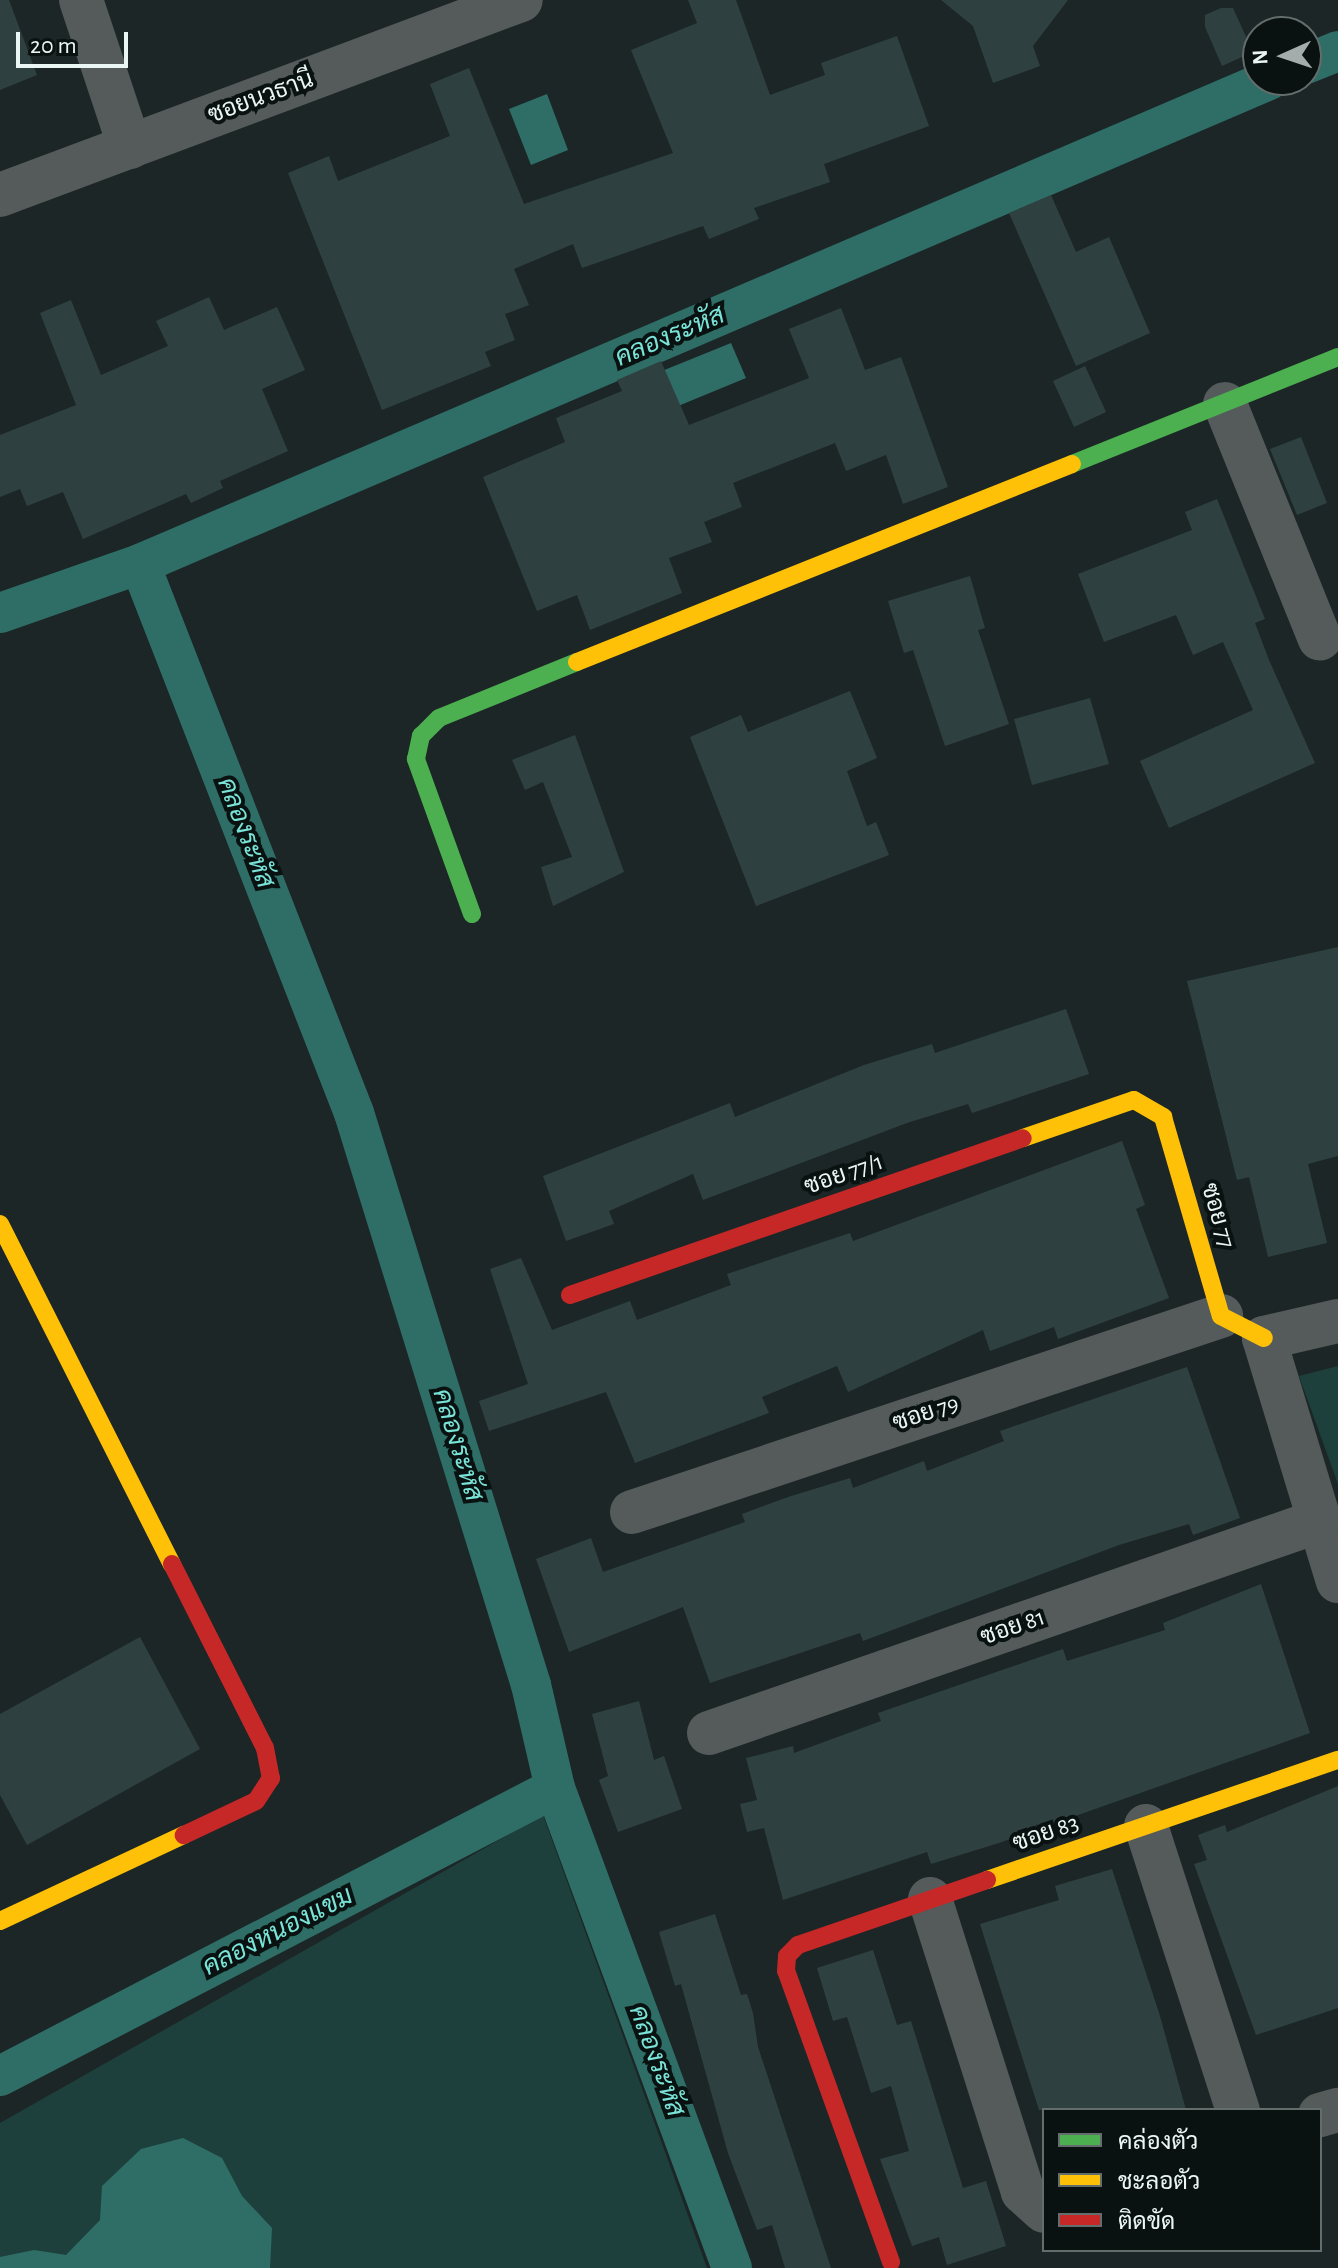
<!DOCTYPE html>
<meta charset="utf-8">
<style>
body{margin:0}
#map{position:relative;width:1338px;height:2268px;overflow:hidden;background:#1c2626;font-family:"Alegreya Sans",Sarabun,sans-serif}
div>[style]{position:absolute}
.green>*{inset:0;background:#1e403c}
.water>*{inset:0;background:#2f6e67}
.canal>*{height:40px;margin:-20px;padding:0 20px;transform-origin:20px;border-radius:20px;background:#2f6e67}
.building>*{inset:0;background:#2e4140}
.street>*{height:44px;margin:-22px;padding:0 22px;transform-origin:22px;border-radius:22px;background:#545b5a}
.fast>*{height:18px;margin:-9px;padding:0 9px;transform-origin:9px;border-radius:9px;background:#4caf50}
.slow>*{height:18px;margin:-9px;padding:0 9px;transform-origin:9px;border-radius:9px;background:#ffc107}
.jam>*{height:18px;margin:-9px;padding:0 9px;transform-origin:9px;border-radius:9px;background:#c62828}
span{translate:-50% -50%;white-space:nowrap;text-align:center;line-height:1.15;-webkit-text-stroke:8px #091211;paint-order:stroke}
.street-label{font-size:24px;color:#eaf6f4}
.water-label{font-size:26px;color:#7ae3d7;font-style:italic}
.legend{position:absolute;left:1042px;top:2108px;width:280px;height:144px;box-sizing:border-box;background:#091211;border:2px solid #636d6c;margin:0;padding:10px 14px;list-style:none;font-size:24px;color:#eaf6f4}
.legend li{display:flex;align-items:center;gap:16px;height:40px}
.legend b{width:40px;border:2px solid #636d6c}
.north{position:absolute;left:1242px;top:16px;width:80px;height:80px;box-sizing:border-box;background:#091211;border:2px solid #636d6c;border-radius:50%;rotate:267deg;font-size:22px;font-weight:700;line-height:32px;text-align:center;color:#eaf6f4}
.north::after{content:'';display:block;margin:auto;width:28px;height:36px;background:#a2adac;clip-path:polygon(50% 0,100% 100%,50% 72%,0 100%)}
.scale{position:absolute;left:16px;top:32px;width:112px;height:36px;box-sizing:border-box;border:4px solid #eaf6f4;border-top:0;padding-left:10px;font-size:24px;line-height:28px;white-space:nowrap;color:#eaf6f4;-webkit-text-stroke:6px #091211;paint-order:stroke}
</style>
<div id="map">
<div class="green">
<i style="clip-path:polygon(1338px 1366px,1338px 1484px,1299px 1376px)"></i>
<i style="clip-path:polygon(543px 1815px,707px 2268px,0 2268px,0 2123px)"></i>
</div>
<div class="water">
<i style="clip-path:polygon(547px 94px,568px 150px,531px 165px,509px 109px)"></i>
<i style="clip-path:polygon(731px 343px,746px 378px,666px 411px,652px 375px)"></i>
<i style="clip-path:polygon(183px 2138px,222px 2158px,242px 2196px,272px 2228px,270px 2268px,0 2268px,0 2257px,34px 2250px,66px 2255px,100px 2220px,102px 2186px,141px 2149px)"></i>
</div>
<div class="canal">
<i style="left:1306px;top:64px;width:35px;rotate:-22deg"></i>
<i style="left:0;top:613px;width:148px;rotate:-19.3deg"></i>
<i style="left:0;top:2076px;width:625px;rotate:-27.43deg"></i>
<i style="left:732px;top:2268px;width:512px;rotate:-110.24deg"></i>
<i style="left:555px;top:1788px;width:106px;rotate:-103.1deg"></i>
<i style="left:531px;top:1685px;width:599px;rotate:-107.19deg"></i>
<i style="left:354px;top:1113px;width:589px;rotate:-111.3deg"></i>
<i style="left:140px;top:564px;width:1228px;rotate:-23.2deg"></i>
</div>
<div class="building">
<i style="clip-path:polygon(0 0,9px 0,37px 75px,0 90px)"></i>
<i style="clip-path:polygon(688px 0,736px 0,770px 95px,825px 75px,821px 63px,897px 36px,929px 126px,824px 164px,830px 182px,754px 208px,759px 219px,709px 239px,703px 226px,582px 268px,573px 244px,514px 269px,529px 305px,505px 314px,515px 340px,485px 352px,491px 366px,382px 410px,288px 173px,329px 156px,338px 181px,450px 136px,430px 84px,469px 68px,524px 204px,673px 153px,631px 50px,697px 23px)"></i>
<i style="clip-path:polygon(941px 0,1068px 0,1033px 46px,1040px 66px,993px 83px,973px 26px)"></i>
<i style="clip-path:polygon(1221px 8px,1233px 8px,1253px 52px,1222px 66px,1205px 27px,1205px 15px)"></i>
<i style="clip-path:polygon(1051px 195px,1076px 252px,1109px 237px,1150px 333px,1076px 366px,1009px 213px)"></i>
<i style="clip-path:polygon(209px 297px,224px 330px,277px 307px,305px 370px,262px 389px,288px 451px,220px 481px,223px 488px,191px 503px,186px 494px,83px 539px,63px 492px,27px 506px,20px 489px,0 497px,0 435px,76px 405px,40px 313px,71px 300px,101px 375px,168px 346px,156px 321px)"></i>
<i style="clip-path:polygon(841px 308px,865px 370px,901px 357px,948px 487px,903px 504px,886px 455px,846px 471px,835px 443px,733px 483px,742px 507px,704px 522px,712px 542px,669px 558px,682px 593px,590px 630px,577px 595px,537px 611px,483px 477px,565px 442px,556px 418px,622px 391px,617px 380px,661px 361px,689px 425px,809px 378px,789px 329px)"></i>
<i style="clip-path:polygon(1085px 366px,1106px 412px,1074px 427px,1053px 381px)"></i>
<i style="clip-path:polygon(1301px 437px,1327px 503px,1297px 515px,1270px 449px)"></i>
<i style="clip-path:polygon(1217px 499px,1265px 619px,1255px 623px,1269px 660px,1315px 763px,1169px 828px,1140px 761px,1253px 710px,1223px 642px,1193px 655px,1176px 615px,1104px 642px,1078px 574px,1192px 530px,1185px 512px)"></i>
<i style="clip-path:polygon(970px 576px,985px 628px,978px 630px,1009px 724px,945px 746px,913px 650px,904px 653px,888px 601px)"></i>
<i style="clip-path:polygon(850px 691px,877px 758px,847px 771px,867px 826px,876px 822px,889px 855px,756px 906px,690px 737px,741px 715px,748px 732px)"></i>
<i style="clip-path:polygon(1090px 698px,1109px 764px,1032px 785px,1014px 719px)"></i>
<i style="clip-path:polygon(575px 735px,624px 872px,553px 906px,541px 867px,572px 857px,543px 782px,525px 790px,512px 760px)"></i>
<i style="clip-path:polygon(1338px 947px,1338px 1156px,1308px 1164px,1327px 1243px,1268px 1257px,1249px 1177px,1237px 1180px,1187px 981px)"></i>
<i style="clip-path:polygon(1066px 1009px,1089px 1074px,972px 1113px,968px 1104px,907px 1123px,703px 1200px,693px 1174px,609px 1211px,614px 1224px,566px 1241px,543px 1176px,730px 1103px,735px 1117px,864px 1065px,932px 1044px,935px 1053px)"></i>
<i style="clip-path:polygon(1122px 1141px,1145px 1205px,1136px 1209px,1169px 1298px,1058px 1339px,1054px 1327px,990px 1351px,983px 1330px,848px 1392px,837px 1366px,762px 1397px,769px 1413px,635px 1463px,606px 1392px,489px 1431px,479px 1401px,528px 1384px,490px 1269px,521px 1258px,552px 1330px,630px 1301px,637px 1320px,731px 1285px,727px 1274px,850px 1233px,853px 1241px)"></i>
<i style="clip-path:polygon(1187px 1367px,1240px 1518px,1193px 1535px,1189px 1524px,1119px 1545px,863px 1641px,860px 1633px,710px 1683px,683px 1607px,569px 1652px,536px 1559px,591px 1538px,603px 1572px,745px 1522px,742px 1514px,788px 1497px,850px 1478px,853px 1488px,924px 1461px,927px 1471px,1004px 1441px,1000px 1431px)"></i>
<i style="clip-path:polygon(1261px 1584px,1310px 1733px,999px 1843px,931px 1864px,927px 1852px,783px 1900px,764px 1828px,747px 1832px,740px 1804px,757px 1800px,746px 1758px,793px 1746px,794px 1753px,881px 1721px,878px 1713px,1063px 1649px,1067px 1661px,1165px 1630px,1163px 1623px)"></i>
<i style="clip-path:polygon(140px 1637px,200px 1749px,27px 1845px,0 1795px,0 1714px)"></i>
<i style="clip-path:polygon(639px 1701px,654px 1760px,664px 1756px,682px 1809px,618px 1832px,599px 1780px,608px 1776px,592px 1714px)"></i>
<i style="clip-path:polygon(1338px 1786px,1338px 2008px,1256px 2035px,1194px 1864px,1207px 1860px,1198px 1835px,1225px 1825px,1227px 1832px)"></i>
<i style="clip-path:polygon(1112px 1869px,1160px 2016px,1186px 2110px,1039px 2110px,997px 1978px,980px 1924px,1059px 1900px,1055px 1886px)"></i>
<i style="clip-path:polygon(715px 1914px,741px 1995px,747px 1994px,753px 2013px,758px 2047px,831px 2268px,785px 2268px,772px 2225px,757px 2230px,728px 2153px,681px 1984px,675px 1986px,659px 1932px)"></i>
<i style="clip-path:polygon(873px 1950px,897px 2025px,911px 2021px,963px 2188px,986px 2181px,1006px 2246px,947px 2265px,939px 2237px,912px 2246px,880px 2159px,909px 2151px,891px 2086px,871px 2093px,847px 2017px,833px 2021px,817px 1968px)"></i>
</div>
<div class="street">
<i style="left:81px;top:0;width:155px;rotate:71.6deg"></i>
<i style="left:0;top:195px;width:556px;rotate:-20.52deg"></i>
<i style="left:1225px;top:404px;width:253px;rotate:68deg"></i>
<i style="left:1338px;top:1321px;width:76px;rotate:167.1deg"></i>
<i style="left:1264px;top:1338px;width:254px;rotate:73.1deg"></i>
<i style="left:632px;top:1512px;width:621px;rotate:-18.41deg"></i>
<i style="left:709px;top:1733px;width:643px;rotate:-19.17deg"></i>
<i style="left:1146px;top:1826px;width:299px;rotate:72.1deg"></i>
<i style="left:930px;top:1899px;width:307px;rotate:72.4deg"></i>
<i style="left:1023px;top:2192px;width:28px;rotate:42deg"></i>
<i style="left:1320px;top:2115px;width:19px;rotate:-16deg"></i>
</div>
<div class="fast">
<i style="left:1072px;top:464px;width:287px;rotate:-21.9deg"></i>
<i style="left:472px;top:914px;width:165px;rotate:-109.9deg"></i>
<i style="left:416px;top:759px;width:24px;rotate:-78deg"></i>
<i style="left:421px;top:736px;width:25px;rotate:-45deg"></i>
<i style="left:439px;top:718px;width:149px;rotate:-22.1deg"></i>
</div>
<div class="slow">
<i style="left:577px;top:662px;width:533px;rotate:-21.8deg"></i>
<i style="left:1023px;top:1138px;width:117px;rotate:-18.9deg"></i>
<i style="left:1134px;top:1100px;width:34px;rotate:30deg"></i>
<i style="left:1163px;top:1117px;width:207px;rotate:73.8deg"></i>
<i style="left:1221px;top:1316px;width:48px;rotate:27.1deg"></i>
<i style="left:0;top:1224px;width:381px;rotate:63.2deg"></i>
<i style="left:987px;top:1880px;width:371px;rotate:-18.9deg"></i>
<i style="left:0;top:1921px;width:203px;rotate:-25.1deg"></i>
</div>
<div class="jam">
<i style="left:570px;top:1295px;width:479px;rotate:-19.1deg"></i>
<i style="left:172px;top:1564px;width:206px;rotate:63.2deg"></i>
<i style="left:265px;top:1748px;width:31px;rotate:79deg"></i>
<i style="left:271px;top:1778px;width:27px;rotate:123deg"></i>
<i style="left:256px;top:1801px;width:80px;rotate:154.7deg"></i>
<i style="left:891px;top:2262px;width:309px;rotate:-109.8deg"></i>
<i style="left:786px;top:1971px;width:15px;rotate:-86deg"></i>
<i style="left:787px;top:1956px;width:16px;rotate:-45deg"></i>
<i style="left:798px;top:1945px;width:200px;rotate:-19deg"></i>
</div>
<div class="street-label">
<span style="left:261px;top:98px;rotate:-20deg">ซอยนวธานี</span>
<span style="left:844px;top:1175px;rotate:-19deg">ซอย 77/1</span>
<span style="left:1217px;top:1216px;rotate:74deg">ซอย 77</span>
<span style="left:926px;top:1414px;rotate:-18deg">ซอย 79</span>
<span style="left:1013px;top:1628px;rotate:-19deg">ซอย 81</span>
<span style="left:1046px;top:1834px;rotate:-19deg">ซอย 83</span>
</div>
<div class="water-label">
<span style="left:670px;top:337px;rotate:-23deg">คลองระหัส</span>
<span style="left:245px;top:833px;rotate:69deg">คลองระหัส</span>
<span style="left:457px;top:1445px;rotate:73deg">คลองระหัส</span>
<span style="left:278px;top:1932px;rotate:-27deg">คลองหนองแขม</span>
<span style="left:656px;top:2061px;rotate:70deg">คลองระหัส</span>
</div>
<ul class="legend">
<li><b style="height:10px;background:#4caf50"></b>คล่องตัว</li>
<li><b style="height:10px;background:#ffc107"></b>ชะลอตัว</li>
<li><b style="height:10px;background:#c62828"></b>ติดขัด</li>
</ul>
<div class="north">N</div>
<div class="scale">20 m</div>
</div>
